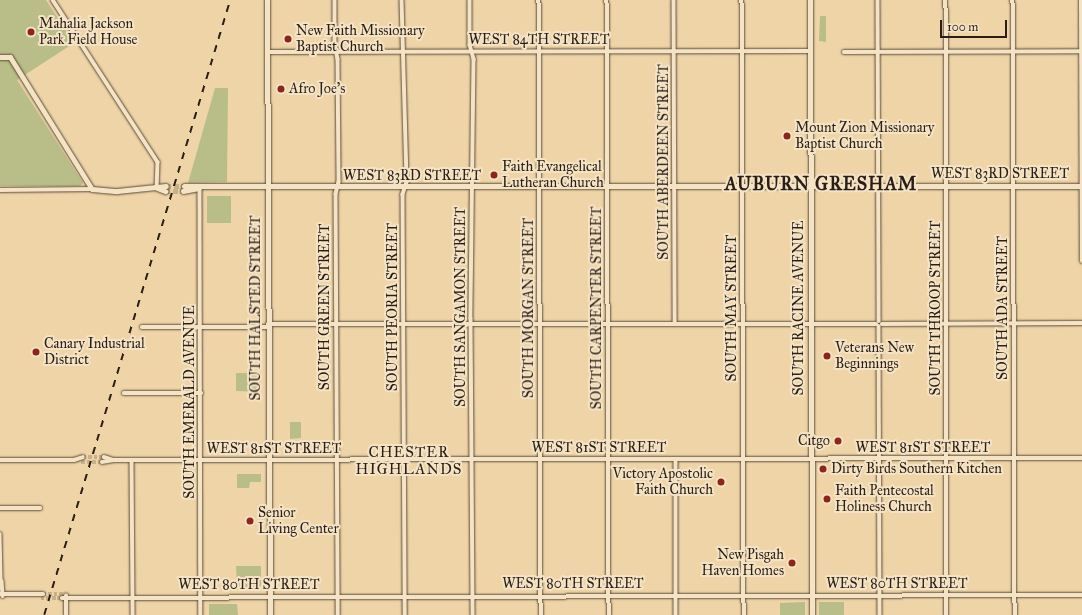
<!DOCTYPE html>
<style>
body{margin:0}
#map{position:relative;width:1082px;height:615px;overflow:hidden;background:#efd4a7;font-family:"IM FELL Great Primer",serif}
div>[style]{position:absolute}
.green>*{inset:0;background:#b9bd87}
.street-tunnel>*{height:3.5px;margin-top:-1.75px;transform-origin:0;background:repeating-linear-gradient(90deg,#c7b08a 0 3.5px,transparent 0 5.5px)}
.secondary-tunnel>*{height:5px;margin-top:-2.5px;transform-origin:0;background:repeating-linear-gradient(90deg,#c7b08a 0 5px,transparent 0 7.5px)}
.roads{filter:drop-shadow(0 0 1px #5a4c3a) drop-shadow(0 0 1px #5a4c3a)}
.street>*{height:3.5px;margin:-1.75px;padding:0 1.75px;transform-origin:1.75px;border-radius:1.75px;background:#f5e3c6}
.secondary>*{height:5px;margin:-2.5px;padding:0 2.5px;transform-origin:2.5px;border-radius:2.5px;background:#f5e3c6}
.rail>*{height:1.5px;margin-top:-0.75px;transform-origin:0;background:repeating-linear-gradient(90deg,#281e15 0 7px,transparent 0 14px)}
.dots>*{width:11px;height:11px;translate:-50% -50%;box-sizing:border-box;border:2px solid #f5e3c6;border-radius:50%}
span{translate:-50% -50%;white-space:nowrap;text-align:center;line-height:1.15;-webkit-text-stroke:4px #f5e3c6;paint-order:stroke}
.poi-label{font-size:14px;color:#281e15}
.left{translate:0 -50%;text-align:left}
.right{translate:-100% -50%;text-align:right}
.street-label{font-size:14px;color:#281e15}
.neighbourhood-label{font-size:15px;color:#281e15;letter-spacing:1px}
.district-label{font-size:18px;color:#281e15;font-weight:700;letter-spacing:1px}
.scale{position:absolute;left:940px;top:20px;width:67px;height:18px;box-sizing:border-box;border:2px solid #281e15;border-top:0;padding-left:5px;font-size:12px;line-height:14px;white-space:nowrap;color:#281e15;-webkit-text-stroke:3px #f5e3c6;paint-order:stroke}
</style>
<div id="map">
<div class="green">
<i style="clip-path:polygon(0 0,46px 0,74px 43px,17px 80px,83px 183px,80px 186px,0 186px)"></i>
<i style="clip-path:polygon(820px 16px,826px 16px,826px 42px,819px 41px)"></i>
<i style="clip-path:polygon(215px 88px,228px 88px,227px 182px,188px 183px)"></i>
<i style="clip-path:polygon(207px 196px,231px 196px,231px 223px,207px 223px)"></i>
<i style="clip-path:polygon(236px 373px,260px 373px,260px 392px,236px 391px)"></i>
<i style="clip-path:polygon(290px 422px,301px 422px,301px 438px,290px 439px)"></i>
<i style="clip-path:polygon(237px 474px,261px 474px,261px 482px,250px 482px,249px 488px,237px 488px)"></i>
<i style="clip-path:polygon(236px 566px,261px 566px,261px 590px,237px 590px)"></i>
<i style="clip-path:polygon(805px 602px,805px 615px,780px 615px,780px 603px)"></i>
<i style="clip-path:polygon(819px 602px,844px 602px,844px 615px,819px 615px)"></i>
<i style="clip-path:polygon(209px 604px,237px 604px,238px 615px,209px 615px)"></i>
</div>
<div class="street-tunnel">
<i style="left:83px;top:457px;width:21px"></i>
<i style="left:81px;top:462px;width:21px"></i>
<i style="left:43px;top:594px;width:20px"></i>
<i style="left:41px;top:598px;width:21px"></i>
</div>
<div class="secondary-tunnel">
<i style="left:166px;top:186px;width:18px"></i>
<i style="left:165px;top:191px;width:18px"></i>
</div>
<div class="roads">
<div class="street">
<i style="left:53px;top:0;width:193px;rotate:57.1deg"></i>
<i style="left:158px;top:162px;width:26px;rotate:92deg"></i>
<i style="left:335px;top:0;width:45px;rotate:90deg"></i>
<i style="left:335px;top:45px;width:14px;rotate:78deg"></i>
<i style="left:338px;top:59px;width:123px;rotate:89.5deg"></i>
<i style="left:339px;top:182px;width:12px;rotate:104deg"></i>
<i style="left:336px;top:194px;width:421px;rotate:89.7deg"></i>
<i style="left:402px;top:0;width:182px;rotate:88.4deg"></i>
<i style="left:407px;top:182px;width:13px;rotate:108deg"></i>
<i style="left:403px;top:194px;width:421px;rotate:89.7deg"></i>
<i style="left:470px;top:0;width:45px;rotate:90deg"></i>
<i style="left:470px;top:45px;width:15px;rotate:74deg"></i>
<i style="left:474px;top:59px;width:259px;rotate:90.7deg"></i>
<i style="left:471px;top:318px;width:297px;rotate:89.6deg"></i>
<i style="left:539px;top:0;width:615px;rotate:89.81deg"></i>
<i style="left:607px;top:0;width:615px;rotate:89.81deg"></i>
<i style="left:674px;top:0;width:324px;rotate:89.8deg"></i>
<i style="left:742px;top:0;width:615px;rotate:89.81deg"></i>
<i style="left:878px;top:0;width:321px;rotate:89.8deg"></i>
<i style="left:946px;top:0;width:615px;rotate:89.91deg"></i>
<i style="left:1013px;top:0;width:615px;rotate:89.81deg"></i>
<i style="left:267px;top:52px;width:543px;rotate:-0.11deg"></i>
<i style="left:844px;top:52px;width:238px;rotate:-0.2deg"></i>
<i style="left:200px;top:188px;width:427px;rotate:89.9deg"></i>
<i style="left:0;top:190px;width:92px;rotate:-0.6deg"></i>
<i style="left:268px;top:324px;width:608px"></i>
<i style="left:882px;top:324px;width:200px;rotate:-0.3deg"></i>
<i style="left:879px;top:326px;width:289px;rotate:89.8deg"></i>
<i style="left:142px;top:327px;width:126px"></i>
<i style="left:124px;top:393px;width:77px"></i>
<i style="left:104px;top:457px;width:10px;rotate:17deg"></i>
<i style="left:676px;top:459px;width:156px;rotate:90deg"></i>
<i style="left:0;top:460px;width:74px"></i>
<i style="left:74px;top:460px;width:9px;rotate:-18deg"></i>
<i style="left:132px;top:460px;width:155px;rotate:89.6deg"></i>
<i style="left:102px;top:462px;width:13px;rotate:-9deg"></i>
<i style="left:115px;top:460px;width:967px;rotate:-0.12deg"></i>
<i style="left:0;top:508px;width:40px"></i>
<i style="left:0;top:534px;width:45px;rotate:88.7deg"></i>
<i style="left:2px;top:581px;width:15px;rotate:86deg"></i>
<i style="left:0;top:594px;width:43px"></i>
<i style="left:62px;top:598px;width:1020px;rotate:-0.17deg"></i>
<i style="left:66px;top:615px;width:19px;rotate:-90deg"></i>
</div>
<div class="secondary">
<i style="left:267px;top:0;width:615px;rotate:89.72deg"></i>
<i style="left:810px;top:0;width:615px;rotate:89.81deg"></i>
<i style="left:1081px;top:0;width:260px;rotate:89.8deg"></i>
<i style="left:0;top:57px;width:10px"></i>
<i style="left:10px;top:57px;width:155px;rotate:58.2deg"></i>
<i style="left:92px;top:189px;width:25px;rotate:5deg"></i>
<i style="left:117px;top:191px;width:49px;rotate:-5.8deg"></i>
<i style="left:184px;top:186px;width:898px"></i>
<i style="left:157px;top:188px;width:9px;rotate:21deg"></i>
<i style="left:183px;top:191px;width:16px;rotate:-11deg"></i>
</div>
</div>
<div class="rail">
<i style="left:44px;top:615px;width:643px;rotate:-73.17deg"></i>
</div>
<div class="dots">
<i style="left:31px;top:32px;background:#8f2418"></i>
<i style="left:288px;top:39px;background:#8f2418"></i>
<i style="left:281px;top:89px;background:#8f2418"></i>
<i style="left:787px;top:136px;background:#8f2418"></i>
<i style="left:494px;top:175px;background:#8f2418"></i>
<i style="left:36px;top:352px;background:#8f2418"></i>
<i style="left:827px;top:356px;background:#8f2418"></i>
<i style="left:838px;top:441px;background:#8f2418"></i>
<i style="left:823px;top:469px;background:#8f2418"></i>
<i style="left:721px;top:482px;background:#8f2418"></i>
<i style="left:827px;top:499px;background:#8f2418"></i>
<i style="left:250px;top:521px;background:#8f2418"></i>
<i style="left:792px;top:563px;background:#8f2418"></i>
</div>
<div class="poi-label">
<span class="left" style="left:39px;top:32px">Mahalia Jackson<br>Park Field House</span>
<span class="left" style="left:296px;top:39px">New Faith Missionary<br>Baptist Church</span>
<span class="left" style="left:289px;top:89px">Afro Joe's</span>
<span class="left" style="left:795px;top:136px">Mount Zion Missionary<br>Baptist Church</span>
<span class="left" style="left:502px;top:175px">Faith Evangelical<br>Lutheran Church</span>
<span class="left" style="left:44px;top:352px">Canary Industrial<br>District</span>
<span class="left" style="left:835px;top:356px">Veterans New<br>Beginnings</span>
<span class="right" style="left:830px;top:441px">Citgo</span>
<span class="left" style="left:831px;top:469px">Dirty Birds Southern Kitchen</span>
<span class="right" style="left:713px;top:482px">Victory Apostolic<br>Faith Church</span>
<span class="left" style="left:835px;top:499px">Faith Pentecostal<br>Holiness Church</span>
<span class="left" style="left:258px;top:521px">Senior<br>Living Center</span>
<span class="right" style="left:784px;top:563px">New Pisgah<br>Haven Homes</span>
</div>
<div class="street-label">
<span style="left:539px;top:40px">WEST 84TH STREET</span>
<span style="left:664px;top:162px;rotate:-90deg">SOUTH ABERDEEN STREET</span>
<span style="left:1000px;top:174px">WEST 83RD STREET</span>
<span style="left:412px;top:176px">WEST 83RD STREET</span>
<span style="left:325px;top:307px;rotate:-90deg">SOUTH GREEN STREET</span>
<span style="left:393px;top:307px;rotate:-90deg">SOUTH PEORIA STREET</span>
<span style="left:461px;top:307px;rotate:-90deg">SOUTH SANGAMON STREET</span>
<span style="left:256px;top:308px;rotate:-90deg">SOUTH HALSTED STREET</span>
<span style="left:529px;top:308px;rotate:-90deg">SOUTH MORGAN STREET</span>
<span style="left:597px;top:308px;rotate:-90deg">SOUTH CARPENTER STREET</span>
<span style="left:732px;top:308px;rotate:-90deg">SOUTH MAY STREET</span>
<span style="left:799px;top:308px;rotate:-90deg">SOUTH RACINE AVENUE</span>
<span style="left:936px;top:308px;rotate:-90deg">SOUTH THROOP STREET</span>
<span style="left:1003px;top:308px;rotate:-90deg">SOUTH ADA STREET</span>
<span style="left:190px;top:402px;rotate:-90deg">SOUTH EMERALD AVENUE</span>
<span style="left:599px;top:448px">WEST 81ST STREET</span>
<span style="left:923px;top:448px">WEST 81ST STREET</span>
<span style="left:274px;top:449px">WEST 81ST STREET</span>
<span style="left:573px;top:584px">WEST 80TH STREET</span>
<span style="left:897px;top:584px">WEST 80TH STREET</span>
<span style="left:249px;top:585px">WEST 80TH STREET</span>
</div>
<div class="neighbourhood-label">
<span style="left:409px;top:461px">CHESTER<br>HIGHLANDS</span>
</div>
<div class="district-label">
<span style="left:821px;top:184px">AUBURN GRESHAM</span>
</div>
<div class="scale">100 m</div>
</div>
